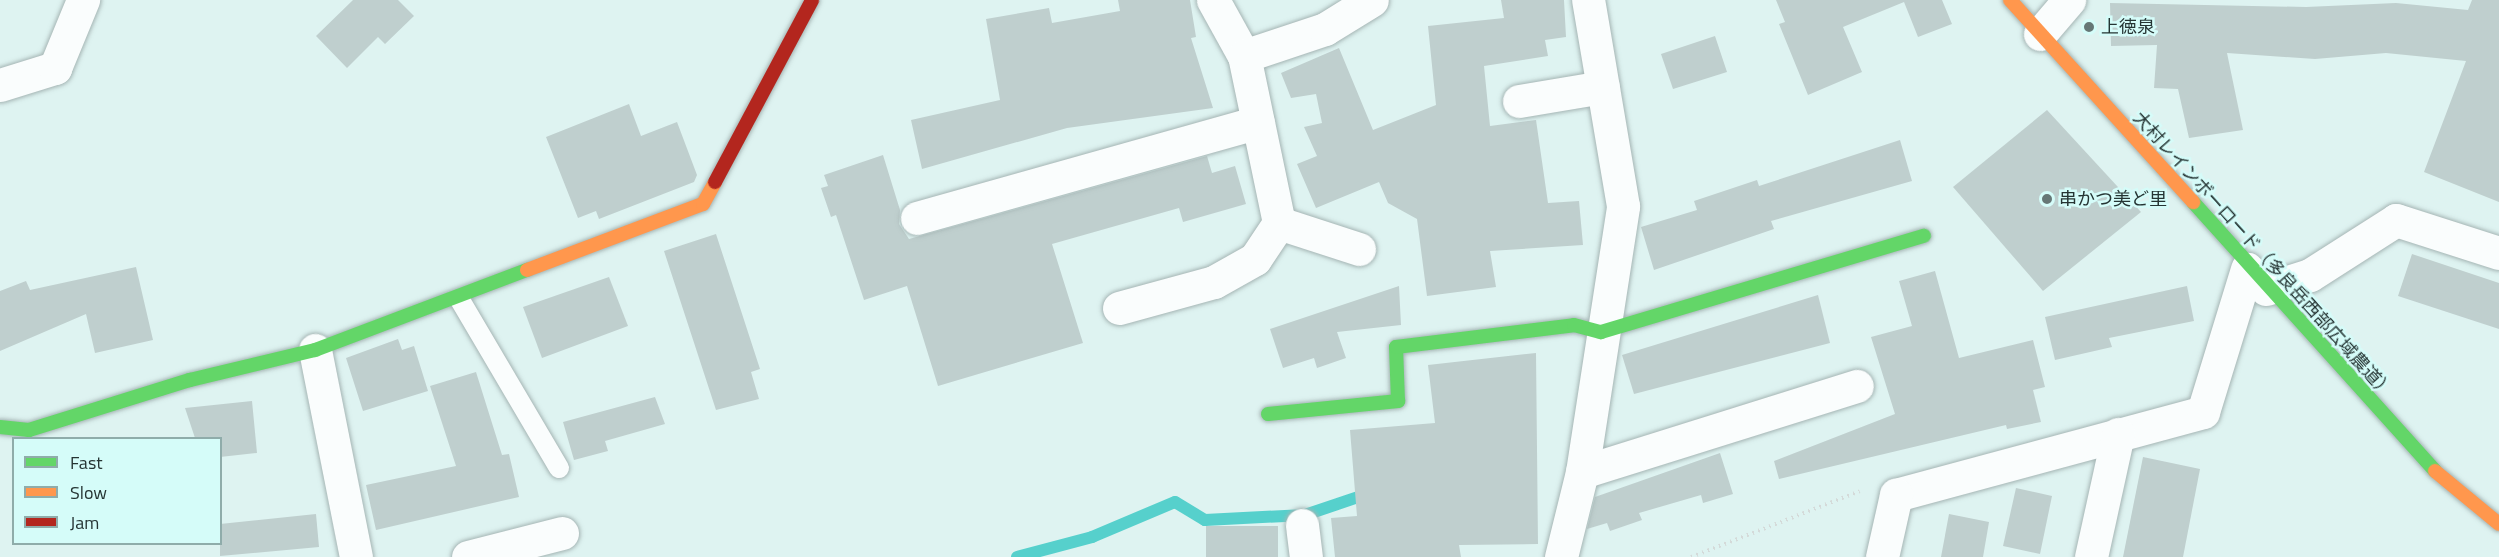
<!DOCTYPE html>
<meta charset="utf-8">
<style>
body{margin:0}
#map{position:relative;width:2499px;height:557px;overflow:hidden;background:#def3f1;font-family:"Titillium Web","Noto Sans JP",sans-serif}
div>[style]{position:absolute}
.stream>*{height:12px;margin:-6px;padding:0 6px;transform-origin:6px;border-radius:6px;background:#56d0cc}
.building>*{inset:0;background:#bfcfce}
.path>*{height:4px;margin-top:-2px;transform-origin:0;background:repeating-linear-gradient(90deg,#d4dad9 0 1.5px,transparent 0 6px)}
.roads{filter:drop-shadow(0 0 2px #a5b5b4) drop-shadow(0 0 2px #a5b5b4)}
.lane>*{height:20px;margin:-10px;padding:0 10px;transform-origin:10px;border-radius:10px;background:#fafdfd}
.street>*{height:33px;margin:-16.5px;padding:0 16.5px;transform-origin:16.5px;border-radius:16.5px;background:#fafdfd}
.fast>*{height:14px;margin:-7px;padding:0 7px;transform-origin:7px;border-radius:7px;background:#63d668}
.slow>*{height:14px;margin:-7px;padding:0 7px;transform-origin:7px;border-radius:7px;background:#ff974d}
.jam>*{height:14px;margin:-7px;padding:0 7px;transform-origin:7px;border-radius:7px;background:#b3261e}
.dots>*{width:16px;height:16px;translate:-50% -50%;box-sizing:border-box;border:3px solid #d5fcf9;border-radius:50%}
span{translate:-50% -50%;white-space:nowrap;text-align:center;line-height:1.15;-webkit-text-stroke:5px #d5fcf9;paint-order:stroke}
.poi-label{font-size:18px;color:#253433}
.left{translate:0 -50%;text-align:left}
.street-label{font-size:18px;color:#253433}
.legend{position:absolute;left:12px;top:437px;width:210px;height:108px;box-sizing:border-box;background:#d5fcf9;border:2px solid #8facaa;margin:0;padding:8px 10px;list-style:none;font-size:18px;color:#253433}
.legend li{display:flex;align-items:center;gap:12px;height:30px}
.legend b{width:30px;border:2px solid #8facaa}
</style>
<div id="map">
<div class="stream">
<i style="left:1017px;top:557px;width:78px;rotate:-14.9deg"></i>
<i style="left:1092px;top:537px;width:90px;rotate:-22.9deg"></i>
<i style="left:1175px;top:502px;width:35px;rotate:31deg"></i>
<i style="left:1205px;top:520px;width:100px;rotate:-2.9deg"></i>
<i style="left:1305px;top:515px;width:69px;rotate:-18.7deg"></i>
</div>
<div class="building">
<i style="clip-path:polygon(353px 0,398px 0,414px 16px,385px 44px,378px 37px,347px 68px,316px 36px)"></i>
<i style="clip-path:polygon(1118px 0,1190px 0,1196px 37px,1191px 38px,1213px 108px,1067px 128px,922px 169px,911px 120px,1000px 100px,986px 19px,1049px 8px,1052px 23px,1120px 11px)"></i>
<i style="clip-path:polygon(1501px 0,1564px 0,1566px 37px,1545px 40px,1548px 56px,1484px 66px,1490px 126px,1536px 120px,1548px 203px,1579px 201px,1583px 245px,1490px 251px,1496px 287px,1427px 296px,1417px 219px,1388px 203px,1379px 182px,1316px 208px,1297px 164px,1317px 156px,1304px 127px,1322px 123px,1316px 94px,1291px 98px,1281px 73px,1339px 48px,1373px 130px,1436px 105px,1428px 26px,1504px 18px)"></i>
<i style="clip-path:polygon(1776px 0,1942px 0,1952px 24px,1918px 37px,1904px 2px,1843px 27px,1862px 72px,1808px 95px,1779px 24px,1785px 22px)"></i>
<i style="clip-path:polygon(2472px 0,2499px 0,2499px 202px,2424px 172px,2466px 61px,2386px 53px,2315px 59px,2227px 53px,2243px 130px,2189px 138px,2178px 89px,2154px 88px,2157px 45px,2111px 46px,2110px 3px,2306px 7px,2396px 3px,2468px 10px)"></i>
<i style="clip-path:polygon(1715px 36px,1727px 72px,1673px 89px,1661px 54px)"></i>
<i style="clip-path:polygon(629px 104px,641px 136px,677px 122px,697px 175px,694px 182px,599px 219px,596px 211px,578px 218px,546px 137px)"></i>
<i style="clip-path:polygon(2047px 110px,2141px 212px,2043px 291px,1953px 187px)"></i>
<i style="clip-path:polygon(1900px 140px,1912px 181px,1771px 221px,1774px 229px,1654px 270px,1641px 227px,1697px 210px,1694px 201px,1757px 180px,1759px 186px)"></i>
<i style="clip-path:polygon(883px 155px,900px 210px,899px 224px,909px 239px,1207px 156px,1212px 173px,1235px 166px,1246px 204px,1183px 222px,1179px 208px,1052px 244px,1083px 343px,938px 386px,907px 286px,864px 300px,836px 215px,831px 217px,821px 188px,828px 186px,824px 175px)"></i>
<i style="clip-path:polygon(716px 234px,760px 369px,751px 372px,759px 399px,716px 410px,664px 251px)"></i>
<i style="clip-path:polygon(2412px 254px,2499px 283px,2499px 329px,2398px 296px)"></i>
<i style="clip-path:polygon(136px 267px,153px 340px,95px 353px,86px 314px,0 351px,0 291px,26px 281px,30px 290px)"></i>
<i style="clip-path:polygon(1935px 271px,1959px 358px,2033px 340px,2045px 387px,2033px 390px,2041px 422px,2007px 429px,2006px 425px,1779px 479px,1774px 461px,1895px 414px,1871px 337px,1912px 326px,1899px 281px)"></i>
<i style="clip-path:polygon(609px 277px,628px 326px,542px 358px,523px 307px)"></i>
<i style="clip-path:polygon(1399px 286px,1401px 325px,1337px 332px,1346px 358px,1317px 368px,1314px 358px,1283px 368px,1270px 329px)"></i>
<i style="clip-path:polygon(2187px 286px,2194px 321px,2109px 338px,2112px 347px,2055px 360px,2045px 317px)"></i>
<i style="clip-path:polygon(1818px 295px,1830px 343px,1634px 394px,1622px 355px)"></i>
<i style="clip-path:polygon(398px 339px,402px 350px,414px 346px,428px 391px,363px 411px,346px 358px)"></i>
<i style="clip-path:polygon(1536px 353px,1538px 544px,1459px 545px,1461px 557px,1335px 557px,1331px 518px,1357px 516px,1350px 430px,1435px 423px,1428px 365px)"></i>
<i style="clip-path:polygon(476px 372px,502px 455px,509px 454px,519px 497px,376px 530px,366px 485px,456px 466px,430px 386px)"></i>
<i style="clip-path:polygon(655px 397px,665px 424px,605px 441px,608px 451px,574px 460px,563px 422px)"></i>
<i style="clip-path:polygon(252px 401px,257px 453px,220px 457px,220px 438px,195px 438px,185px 408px)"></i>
<i style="clip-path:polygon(1720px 453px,1733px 494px,1703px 503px,1701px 495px,1639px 513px,1642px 520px,1610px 531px,1607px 523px,1587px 529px,1595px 497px)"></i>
<i style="clip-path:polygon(2143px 457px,2200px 469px,2183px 557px,2123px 557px)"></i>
<i style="clip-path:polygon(2016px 488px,2052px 496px,2040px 554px,2003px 546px)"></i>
<i style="clip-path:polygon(316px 514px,319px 547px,220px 556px,220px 524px)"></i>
<i style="clip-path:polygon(1949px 514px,1989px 522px,1983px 557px,1941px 557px)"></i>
<i style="clip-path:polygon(1206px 526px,1278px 526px,1278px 557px,1206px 557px)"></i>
</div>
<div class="path">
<i style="left:1691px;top:557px;width:181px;rotate:-21.3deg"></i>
</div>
<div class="roads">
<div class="lane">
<i style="left:460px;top:300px;width:195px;rotate:59.5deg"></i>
</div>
<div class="street">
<i style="left:1213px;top:0;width:64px;rotate:61deg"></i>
<i style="left:2040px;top:34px;width:45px;rotate:-49.5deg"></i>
<i style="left:0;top:85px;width:58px;rotate:-17.2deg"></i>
<i style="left:55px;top:68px;width:74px;rotate:-67.6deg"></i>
<i style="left:1519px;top:101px;width:85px;rotate:-9.5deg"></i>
<i style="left:917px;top:218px;width:354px;rotate:-15.7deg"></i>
<i style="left:1359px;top:249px;width:84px;rotate:-162deg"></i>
<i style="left:1279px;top:223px;width:171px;rotate:-101.8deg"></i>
<i style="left:1244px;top:56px;width:85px;rotate:-18.4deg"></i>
<i style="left:1325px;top:29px;width:55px;rotate:-31.7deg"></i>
<i style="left:2266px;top:289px;width:46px;rotate:-17.7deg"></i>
<i style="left:2310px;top:275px;width:102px;rotate:-32.6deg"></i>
<i style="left:2396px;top:220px;width:108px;rotate:17.8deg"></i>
<i style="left:1119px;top:308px;width:98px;rotate:-15.3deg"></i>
<i style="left:1214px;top:282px;width:47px;rotate:-29.3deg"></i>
<i style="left:1255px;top:259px;width:43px;rotate:-56.3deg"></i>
<i style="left:315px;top:350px;width:211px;rotate:78.8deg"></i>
<i style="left:1582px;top:472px;width:288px;rotate:-17.4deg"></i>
<i style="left:1896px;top:495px;width:318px;rotate:-15.1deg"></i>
<i style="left:2203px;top:412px;width:150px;rotate:-72.9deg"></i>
<i style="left:1302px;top:525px;width:32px;rotate:83deg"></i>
<i style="left:468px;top:557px;width:97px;rotate:-14.3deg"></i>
<i style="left:1561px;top:557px;width:88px;rotate:-76.1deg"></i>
<i style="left:1582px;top:472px;width:269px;rotate:-81.2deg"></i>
<i style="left:1623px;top:206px;width:209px;rotate:-99.6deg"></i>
<i style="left:1882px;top:557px;width:64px;rotate:-77.3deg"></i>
<i style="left:2091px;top:557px;width:126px;rotate:-77.6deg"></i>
</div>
<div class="fast">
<i style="left:2193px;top:202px;width:362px;rotate:48deg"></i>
<i style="left:1268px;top:414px;width:131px;rotate:-5.7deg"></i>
<i style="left:1398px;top:401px;width:54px;rotate:-92.1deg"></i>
<i style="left:1396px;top:347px;width:179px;rotate:-7deg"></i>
<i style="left:1574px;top:325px;width:28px;rotate:15deg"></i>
<i style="left:1601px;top:332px;width:337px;rotate:-16.6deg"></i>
<i style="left:0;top:427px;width:29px;rotate:6deg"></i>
<i style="left:29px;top:430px;width:169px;rotate:-17.3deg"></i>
<i style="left:190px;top:380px;width:129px;rotate:-13.5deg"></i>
<i style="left:315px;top:350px;width:227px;rotate:-20.7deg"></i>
</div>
<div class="slow">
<i style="left:2010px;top:0;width:273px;rotate:47.8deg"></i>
<i style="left:527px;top:270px;width:188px;rotate:-20.6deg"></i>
<i style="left:703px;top:204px;width:25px;rotate:-61deg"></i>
<i style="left:2435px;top:471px;width:83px;rotate:39.6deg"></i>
</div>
<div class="jam">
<i style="left:715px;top:182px;width:206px;rotate:-61.9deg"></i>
</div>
</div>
<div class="dots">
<i style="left:2089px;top:27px;background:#667776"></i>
<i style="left:2047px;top:199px;background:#667776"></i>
</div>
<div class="poi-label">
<span class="left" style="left:2101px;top:27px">上徳泉</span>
<span class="left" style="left:2059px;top:199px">串かつ美ど里</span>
</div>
<div class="street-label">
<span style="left:2263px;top:255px;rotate:48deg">大村レインボーロード（多良岳西部広域農道）</span>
</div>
<ul class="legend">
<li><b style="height:8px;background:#63d668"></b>Fast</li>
<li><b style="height:8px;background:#ff974d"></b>Slow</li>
<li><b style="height:8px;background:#b3261e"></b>Jam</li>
</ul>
</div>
